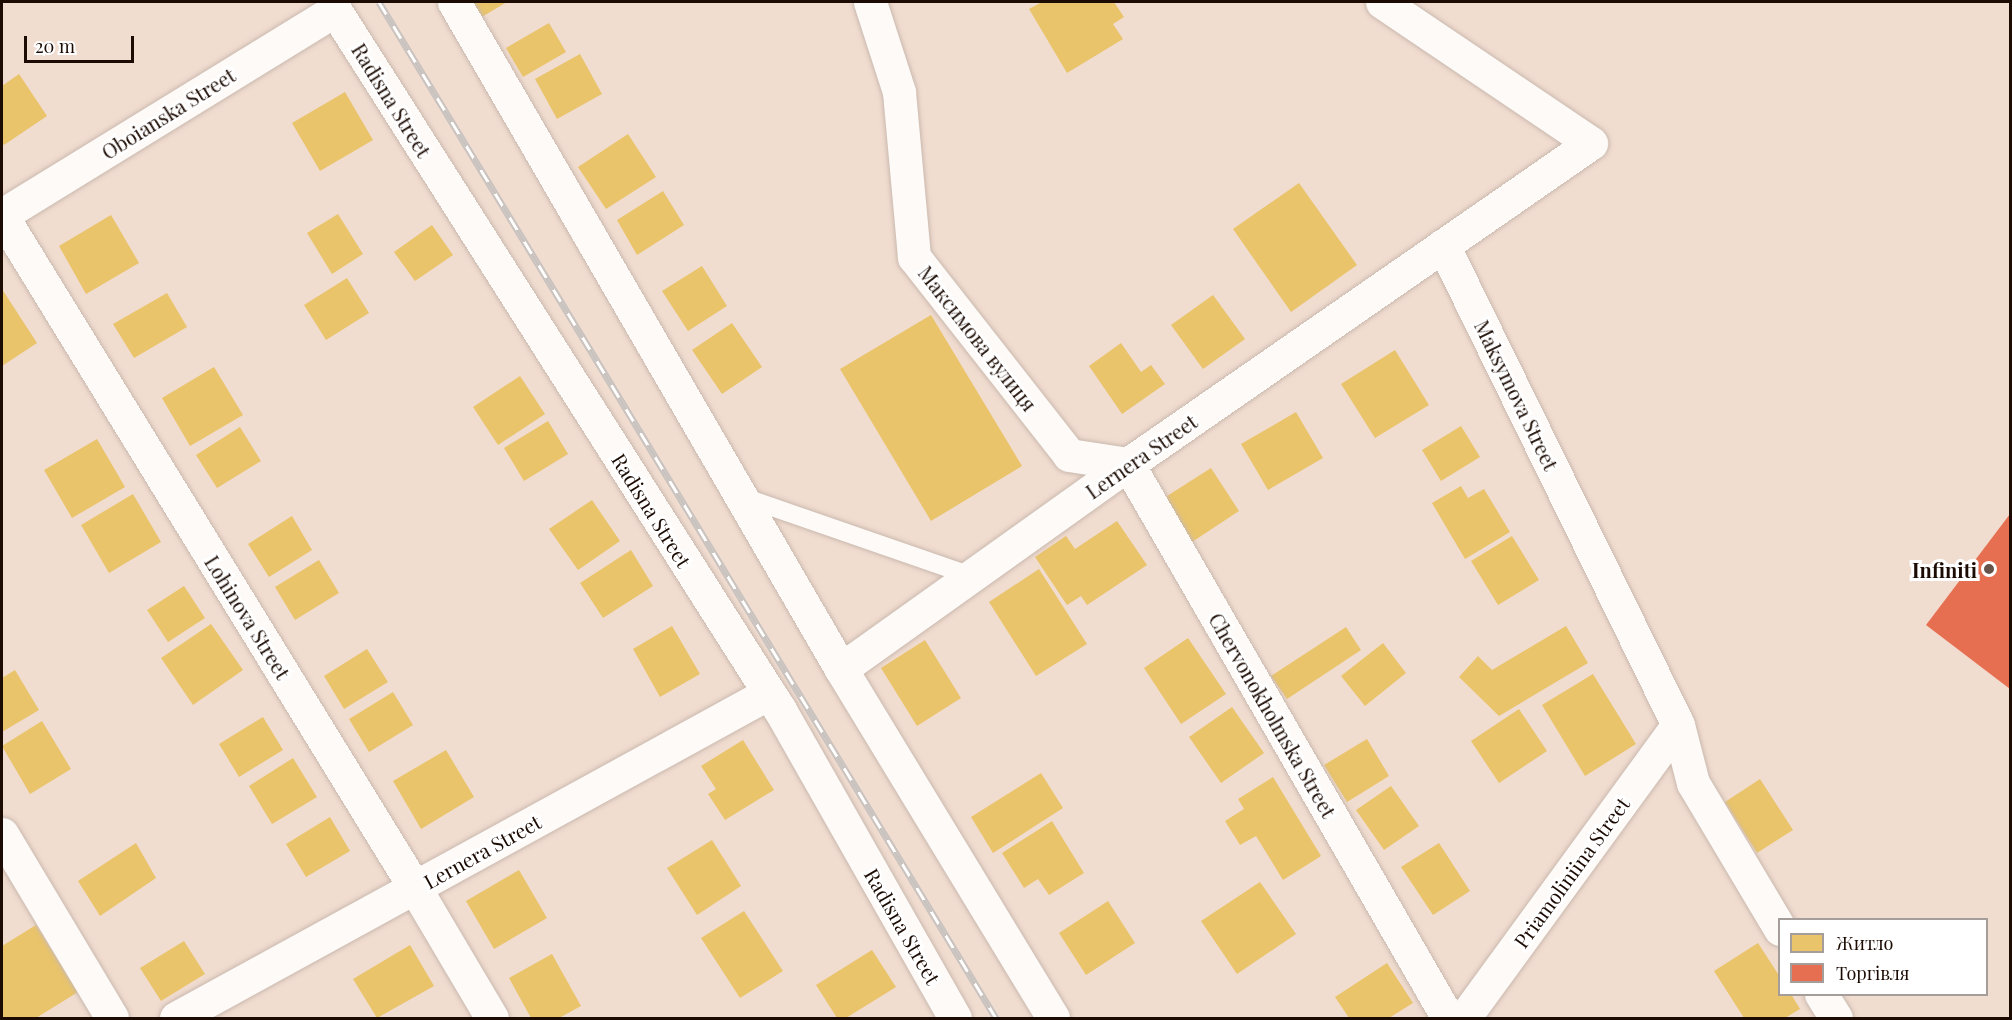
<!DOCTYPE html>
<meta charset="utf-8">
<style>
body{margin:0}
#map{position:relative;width:2012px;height:1020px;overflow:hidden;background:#f1dcd0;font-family:"Playfair Display",serif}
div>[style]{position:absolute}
.homes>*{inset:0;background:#e9c46a}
.shops>*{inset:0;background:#e76f51}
.roads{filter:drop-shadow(0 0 2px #cab9ae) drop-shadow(0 0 2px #cab9ae)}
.lane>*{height:18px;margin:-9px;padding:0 9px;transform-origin:9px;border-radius:9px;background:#fdfaf8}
.street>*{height:33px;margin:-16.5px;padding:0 16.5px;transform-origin:16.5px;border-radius:16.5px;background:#fdfaf8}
.rail>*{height:7px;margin-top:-3.5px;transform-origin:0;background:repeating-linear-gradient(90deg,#fff 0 14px,#c9c3c0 0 28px);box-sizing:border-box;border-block:2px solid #c9c3c0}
.dots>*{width:16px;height:16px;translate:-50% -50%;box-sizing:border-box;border:3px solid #fff;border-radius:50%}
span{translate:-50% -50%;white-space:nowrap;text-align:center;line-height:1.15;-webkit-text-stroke:6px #fff;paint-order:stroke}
.street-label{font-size:20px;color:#1b0b03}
.poi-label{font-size:20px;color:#1b0b03;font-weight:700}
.right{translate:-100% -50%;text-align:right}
.frame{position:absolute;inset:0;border:3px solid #1b0b03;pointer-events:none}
.legend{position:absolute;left:1778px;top:918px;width:210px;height:78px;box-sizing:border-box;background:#fff;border:2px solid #a49d9a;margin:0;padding:8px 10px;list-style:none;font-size:18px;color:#1b0b03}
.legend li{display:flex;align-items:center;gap:12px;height:30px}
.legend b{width:30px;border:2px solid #a49d9a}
.scale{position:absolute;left:24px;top:36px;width:110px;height:27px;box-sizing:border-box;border:3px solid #1b0b03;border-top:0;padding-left:8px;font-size:18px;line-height:21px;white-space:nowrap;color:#1b0b03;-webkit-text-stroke:4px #fff;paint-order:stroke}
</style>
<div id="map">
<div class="homes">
<i style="clip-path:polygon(470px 2px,507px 2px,480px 18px)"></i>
<i style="clip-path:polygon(1042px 2px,1114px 2px,1124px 17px,1113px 24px,1123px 39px,1067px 73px,1029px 9px)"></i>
<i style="clip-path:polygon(549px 23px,566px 52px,523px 77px,506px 48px)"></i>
<i style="clip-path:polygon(580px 54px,602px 94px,557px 119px,535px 79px)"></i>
<i style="clip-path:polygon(19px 74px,47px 116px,4px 145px,2px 142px,2px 86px)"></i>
<i style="clip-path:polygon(345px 92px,373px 140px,320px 171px,292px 123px)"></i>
<i style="clip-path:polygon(628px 134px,656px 177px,606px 209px,578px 167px)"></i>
<i style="clip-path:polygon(1299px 183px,1357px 265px,1291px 312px,1233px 229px)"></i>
<i style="clip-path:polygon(663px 191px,684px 225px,637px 255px,617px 220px)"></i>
<i style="clip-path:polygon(338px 214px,363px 254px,332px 274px,307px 233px)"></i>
<i style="clip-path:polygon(111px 215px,139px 263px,86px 294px,59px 246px)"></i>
<i style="clip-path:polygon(432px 225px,453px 255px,415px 281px,394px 252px)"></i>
<i style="clip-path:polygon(702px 266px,727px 306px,688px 331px,662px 291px)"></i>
<i style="clip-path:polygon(347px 278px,369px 313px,326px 340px,304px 305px)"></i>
<i style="clip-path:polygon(2px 289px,37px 343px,2px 366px)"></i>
<i style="clip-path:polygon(167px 293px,187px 327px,134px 358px,113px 324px)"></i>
<i style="clip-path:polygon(1213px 295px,1245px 339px,1203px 369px,1171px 325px)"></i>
<i style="clip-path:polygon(931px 315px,1022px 466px,931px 521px,840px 369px)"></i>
<i style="clip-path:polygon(732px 323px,762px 367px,722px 394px,692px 350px)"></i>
<i style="clip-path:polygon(1121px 343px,1141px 372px,1151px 365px,1165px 384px,1122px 414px,1089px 366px)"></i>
<i style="clip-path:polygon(1395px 350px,1429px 405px,1375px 438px,1341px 384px)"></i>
<i style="clip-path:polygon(214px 367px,243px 415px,190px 446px,162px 398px)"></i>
<i style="clip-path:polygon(520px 376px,545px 414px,498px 445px,473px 407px)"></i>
<i style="clip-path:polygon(1296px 412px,1323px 458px,1268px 490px,1241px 444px)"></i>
<i style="clip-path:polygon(548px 421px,568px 454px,524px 481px,504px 448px)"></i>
<i style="clip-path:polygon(1461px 426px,1480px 457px,1441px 481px,1422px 450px)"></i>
<i style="clip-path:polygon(240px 427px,261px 461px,217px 488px,196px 455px)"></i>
<i style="clip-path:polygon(97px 439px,125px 487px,72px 518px,44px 470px)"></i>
<i style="clip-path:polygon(1211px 468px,1239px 511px,1192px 542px,1164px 498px)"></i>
<i style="clip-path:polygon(1461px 486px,1468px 498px,1484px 489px,1510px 532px,1465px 559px,1432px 503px)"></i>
<i style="clip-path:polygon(133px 494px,161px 542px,109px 573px,81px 525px)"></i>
<i style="clip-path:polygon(592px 500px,620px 541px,578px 570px,549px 529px)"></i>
<i style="clip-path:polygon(292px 516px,312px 550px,269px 577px,248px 544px)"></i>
<i style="clip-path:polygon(1117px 521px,1147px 565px,1087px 605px,1081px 596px,1067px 605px,1035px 557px,1066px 536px,1075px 549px)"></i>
<i style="clip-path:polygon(1512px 536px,1539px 580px,1498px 605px,1471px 561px)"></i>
<i style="clip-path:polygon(631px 550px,653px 586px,603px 618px,580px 583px)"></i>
<i style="clip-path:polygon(319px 560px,339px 593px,295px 620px,275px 587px)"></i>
<i style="clip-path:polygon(1039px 569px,1087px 644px,1036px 676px,989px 602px)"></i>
<i style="clip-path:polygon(184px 586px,205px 618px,168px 642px,147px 610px)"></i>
<i style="clip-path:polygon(211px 624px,243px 670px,193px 705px,161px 658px)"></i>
<i style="clip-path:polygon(672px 626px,700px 674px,660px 697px,633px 649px)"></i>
<i style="clip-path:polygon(1566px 626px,1588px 663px,1499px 716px,1459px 677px,1478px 656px,1492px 670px)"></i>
<i style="clip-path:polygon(1346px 627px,1361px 650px,1287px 699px,1271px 676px)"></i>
<i style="clip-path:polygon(1188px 638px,1226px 694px,1181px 724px,1144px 668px)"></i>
<i style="clip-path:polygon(925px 640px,961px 698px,917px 726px,881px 668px)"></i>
<i style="clip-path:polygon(1383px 643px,1406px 673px,1365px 706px,1341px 676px)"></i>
<i style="clip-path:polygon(367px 649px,388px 682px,344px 709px,324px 676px)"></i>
<i style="clip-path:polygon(15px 670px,39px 710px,2px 732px,2px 678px)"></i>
<i style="clip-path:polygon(1593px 674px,1636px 744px,1585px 776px,1542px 705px)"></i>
<i style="clip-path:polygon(393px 692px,413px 725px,369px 752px,349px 719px)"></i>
<i style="clip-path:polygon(1232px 707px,1264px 753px,1221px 783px,1189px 737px)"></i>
<i style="clip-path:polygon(1519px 709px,1547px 751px,1499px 783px,1471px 741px)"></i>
<i style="clip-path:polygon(263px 717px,283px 750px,239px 777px,219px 744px)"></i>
<i style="clip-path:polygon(42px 721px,71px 769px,30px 794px,2px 746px)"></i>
<i style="clip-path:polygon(1367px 739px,1389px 776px,1347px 802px,1324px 765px)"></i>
<i style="clip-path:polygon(743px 740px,774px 790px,725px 820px,708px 794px,716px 789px,701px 766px)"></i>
<i style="clip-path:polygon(446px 750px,474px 797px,421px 829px,393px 781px)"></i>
<i style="clip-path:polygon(293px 758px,317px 797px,272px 824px,249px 786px)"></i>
<i style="clip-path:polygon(1041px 773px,1063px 808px,993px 853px,971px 817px)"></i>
<i style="clip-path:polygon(1273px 777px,1321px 856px,1283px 880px,1256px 836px,1240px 845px,1225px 821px,1244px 809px,1238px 799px)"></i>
<i style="clip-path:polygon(1760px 779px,1793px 830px,1757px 853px,1725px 802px)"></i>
<i style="clip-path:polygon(1391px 786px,1419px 826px,1384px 850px,1356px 810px)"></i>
<i style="clip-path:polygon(330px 817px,350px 851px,306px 877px,286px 844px)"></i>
<i style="clip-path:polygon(1052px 821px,1084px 873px,1049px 895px,1038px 879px,1024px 888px,1002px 853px)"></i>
<i style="clip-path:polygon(712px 840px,741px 886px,697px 915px,667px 868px)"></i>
<i style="clip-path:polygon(136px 843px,156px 878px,100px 916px,78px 881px)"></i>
<i style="clip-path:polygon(1439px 843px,1470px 891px,1433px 915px,1401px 867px)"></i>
<i style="clip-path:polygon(519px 870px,547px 918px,494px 949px,466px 901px)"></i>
<i style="clip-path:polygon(1260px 882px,1296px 934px,1237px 974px,1201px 921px)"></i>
<i style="clip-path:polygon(1108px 901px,1135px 943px,1086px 975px,1059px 933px)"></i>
<i style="clip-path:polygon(744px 911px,783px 971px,740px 998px,701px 938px)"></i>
<i style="clip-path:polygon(36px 925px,78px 992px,36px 1018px,2px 1018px,2px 946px)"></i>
<i style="clip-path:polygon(184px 941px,205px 974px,161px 1001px,140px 968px)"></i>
<i style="clip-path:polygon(1758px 943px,1780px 977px,1780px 994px,1791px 994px,1800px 1009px,1785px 1018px,1744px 1018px,1714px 971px)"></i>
<i style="clip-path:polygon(410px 945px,434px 986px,377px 1018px,353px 979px)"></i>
<i style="clip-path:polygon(872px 950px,896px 987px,846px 1018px,837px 1018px,816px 985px)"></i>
<i style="clip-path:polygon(552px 954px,581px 1006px,559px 1018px,531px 1018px,509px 978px)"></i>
<i style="clip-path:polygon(1387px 963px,1413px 1003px,1389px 1018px,1349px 1018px,1335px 997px)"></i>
</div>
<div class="shops">
<i style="clip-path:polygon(2010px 514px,2010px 689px,1926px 625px)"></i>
</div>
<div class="roads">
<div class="lane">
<i style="left:743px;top:497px;width:241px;rotate:19.1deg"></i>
</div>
<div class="street">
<i style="left:454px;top:2px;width:771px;rotate:59.88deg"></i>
<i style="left:841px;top:669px;width:408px;rotate:58.7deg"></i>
<i style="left:870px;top:2px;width:95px;rotate:72.1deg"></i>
<i style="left:899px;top:92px;width:166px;rotate:84.8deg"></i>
<i style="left:914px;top:257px;width:251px;rotate:51.9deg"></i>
<i style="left:1069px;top:455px;width:60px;rotate:8.7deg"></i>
<i style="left:1128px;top:464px;width:640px;rotate:59.99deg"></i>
<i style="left:2px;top:215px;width:391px;rotate:-31.6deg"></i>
<i style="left:335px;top:10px;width:829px;rotate:57.56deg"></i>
<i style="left:780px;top:710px;width:354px;rotate:60.4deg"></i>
<i style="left:2px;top:216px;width:789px;rotate:58.43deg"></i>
<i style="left:415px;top:888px;width:151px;rotate:59.4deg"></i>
<i style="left:1443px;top:245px;width:534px;rotate:63.91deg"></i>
<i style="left:1678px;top:725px;width:60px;rotate:75.5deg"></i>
<i style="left:1693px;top:783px;width:170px;rotate:59.2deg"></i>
<i style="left:841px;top:669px;width:353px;rotate:-35.5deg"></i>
<i style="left:1128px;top:464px;width:563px;rotate:-34.73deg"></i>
<i style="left:1591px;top:143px;width:252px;rotate:-146deg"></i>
<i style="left:2px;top:834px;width:214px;rotate:59.1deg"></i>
<i style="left:1821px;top:994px;width:28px;rotate:58deg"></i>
<i style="left:176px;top:1018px;width:676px;rotate:-28.73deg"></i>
<i style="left:769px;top:693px;width:20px;rotate:57deg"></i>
<i style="left:1464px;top:1018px;width:363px;rotate:-53.9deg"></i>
</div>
</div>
<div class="rail">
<i style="left:379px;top:2px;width:1189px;rotate:58.73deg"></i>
</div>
<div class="dots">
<i style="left:1989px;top:569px;background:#66544b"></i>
</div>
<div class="street-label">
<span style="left:392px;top:100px;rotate:58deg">Radisna Street</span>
<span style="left:168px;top:113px;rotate:-32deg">Oboianska Street</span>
<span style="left:978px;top:338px;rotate:52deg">Максимова вулиця</span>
<span style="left:1517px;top:395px;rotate:64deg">Maksymova Street</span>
<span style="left:1141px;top:456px;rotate:-35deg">Lernera Street</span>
<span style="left:652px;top:510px;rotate:58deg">Radisna Street</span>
<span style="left:248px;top:617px;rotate:58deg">Lohinova Street</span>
<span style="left:1273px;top:715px;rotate:60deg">Chervonokholmska Street</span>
<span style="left:482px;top:851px;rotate:-29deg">Lernera Street</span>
<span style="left:1571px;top:872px;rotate:-54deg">Priamoliniina Street</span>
<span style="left:903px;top:926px;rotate:60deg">Radisna Street</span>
</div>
<div class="poi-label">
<span class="right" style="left:1977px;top:569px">Infiniti</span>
</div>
<div class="frame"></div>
<ul class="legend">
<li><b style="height:16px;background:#e9c46a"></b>Житло</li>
<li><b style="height:16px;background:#e76f51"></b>Торгівля</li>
</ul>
<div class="scale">20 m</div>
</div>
